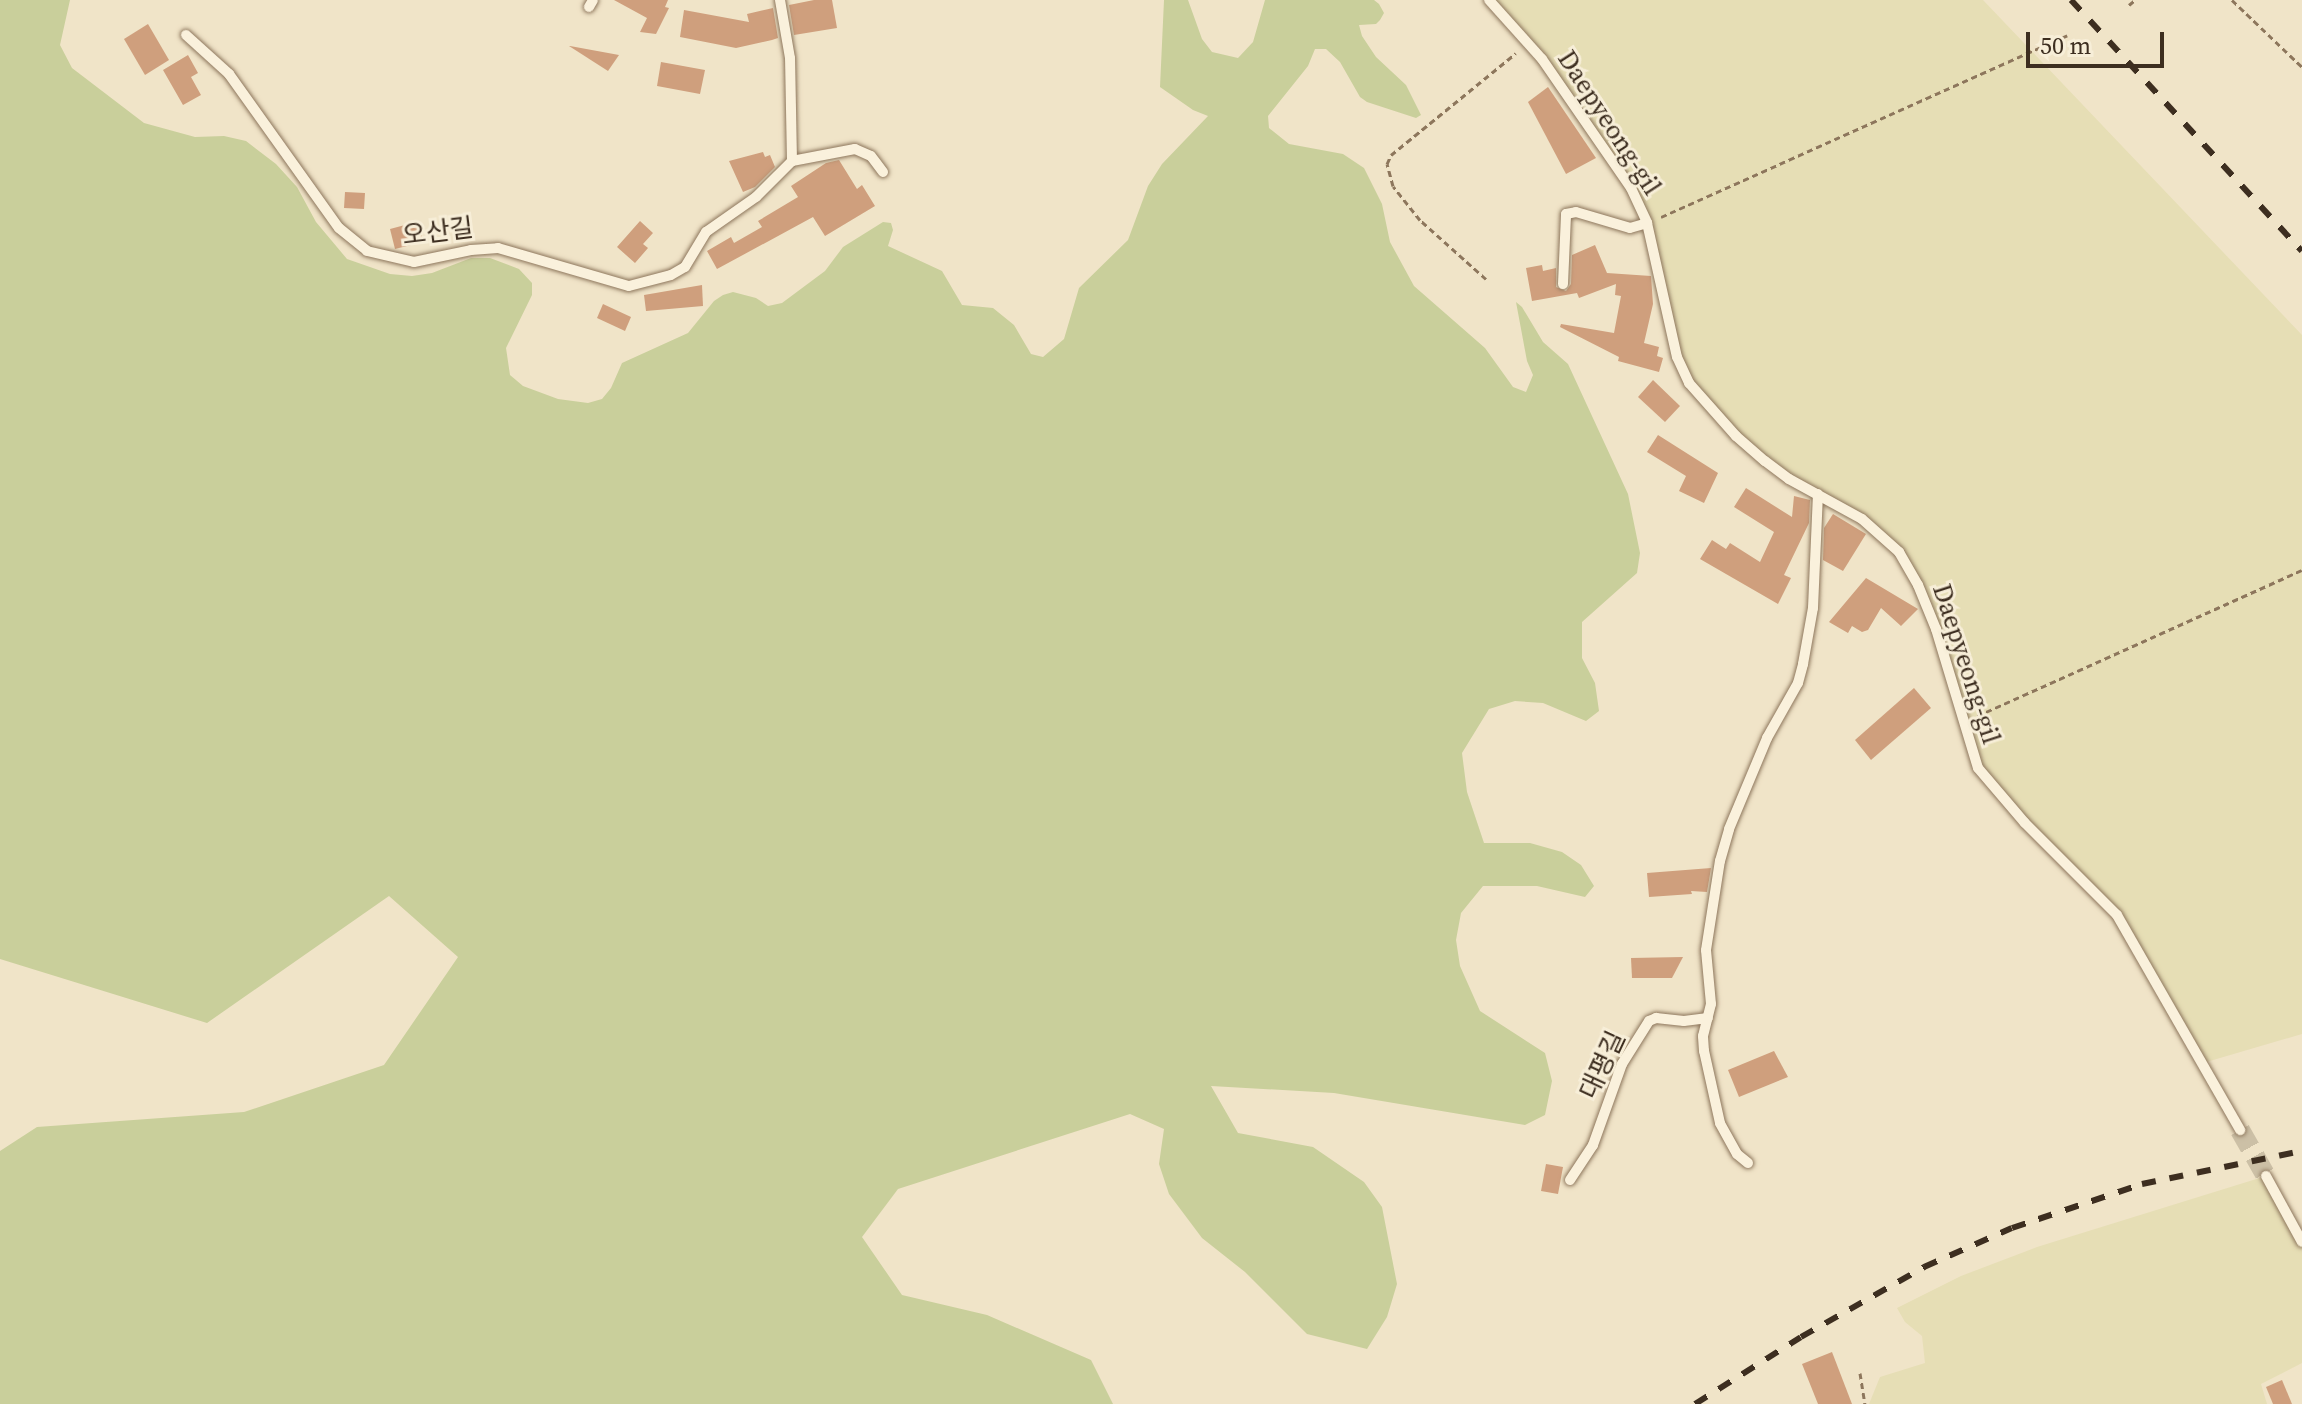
<!DOCTYPE html>
<meta charset="utf-8">
<style>
body{margin:0}
#map{position:relative;width:2302px;height:1404px;overflow:hidden;background:#f0e4c8;font-family:"Source Serif 4","Noto Sans KR",serif}
div>[style]{position:absolute}
.farmland>*{inset:0;background:#e6deb5}
.green>*{inset:0;background:#c9cf9b}
.building>*{inset:0;background:#cf9f7d}
.street-tunnel>*{height:20px;margin-top:-10px;transform-origin:0;background:repeating-linear-gradient(90deg,#ccc0a6 0 20px,transparent 0 30px)}
.path>*{height:3px;margin-top:-1.5px;transform-origin:0;background:repeating-linear-gradient(90deg,#8d765c 0 6px,transparent 0 10px)}
.roads{filter:drop-shadow(0 0 2px #8d765c) drop-shadow(0 0 2px #8d765c)}
.lane>*{height:10px;margin:-5px;padding:0 5px;transform-origin:5px;border-radius:5px;background:#faf1dc}
.rail>*{height:6px;margin-top:-3px;transform-origin:0;background:repeating-linear-gradient(90deg,#3d2e20 0 14px,transparent 0 28px)}
span{translate:-50% -50%;white-space:nowrap;text-align:center;line-height:1.15;-webkit-text-stroke:6px #f7eed8;paint-order:stroke}
.street-label{font-size:26px;color:#3d2e20}
.scale{position:absolute;left:2026px;top:32px;width:138px;height:36px;box-sizing:border-box;border:4px solid #3d2e20;border-top:0;padding-left:10px;font-size:24px;line-height:28px;white-space:nowrap;color:#3d2e20;-webkit-text-stroke:6px #f7eed8;paint-order:stroke}
</style>
<div id="map">
<div class="farmland">
<i style="clip-path:polygon(1489px 0,1983px 0,2302px 335px,2302px 1034px,2203px 1063px,2117px 915px,1986px 781px,1918px 584px,1888px 540px,1765px 461px,1689px 383px,1647px 223px,1582px 114px)"></i>
<i style="clip-path:polygon(2266px 1176px,2302px 1242px,2302px 1363px,2261px 1384px,2267px 1404px,1869px 1404px,1880px 1377px,1925px 1363px,1922px 1336px,1905px 1322px,1897px 1308px,1961px 1276px,2037px 1247px)"></i>
</div>
<div class="green">
<i style="clip-path:polygon(0 0,70px 0,60px 45px,72px 68px,144px 123px,195px 137px,224px 136px,246px 141px,276px 164px,297px 187px,316px 222px,347px 259px,390px 274px,412px 276px,432px 273px,471px 258px,490px 258px,519px 269px,532px 283px,532px 295px,506px 348px,510px 375px,523px 386px,558px 399px,588px 403px,602px 399px,611px 388px,622px 363px,688px 333px,714px 301px,723px 295px,733px 292px,756px 298px,768px 306px,782px 303px,825px 271px,843px 247px,883px 222px,891px 223px,893px 230px,888px 246px,942px 271px,962px 305px,993px 308px,1014px 325px,1031px 354px,1043px 357px,1064px 339px,1079px 288px,1128px 240px,1148px 186px,1162px 164px,1208px 116px,1193px 110px,1160px 87px,1164px 0,1188px 0,1202px 39px,1212px 52px,1238px 58px,1253px 42px,1265px 0,1374px 0,1379px 4px,1384px 13px,1380px 20px,1376px 24px,1359px 25px,1362px 36px,1376px 57px,1406px 85px,1421px 115px,1416px 118px,1367px 102px,1360px 97px,1340px 62px,1326px 49px,1315px 49px,1308px 66px,1268px 116px,1269px 128px,1289px 144px,1343px 154px,1364px 168px,1382px 204px,1390px 242px,1414px 286px,1485px 348px,1513px 387px,1526px 392px,1533px 375px,1527px 361px,1516px 302px,1522px 307px,1543px 342px,1568px 364px,1628px 494px,1640px 553px,1637px 573px,1582px 622px,1582px 658px,1595px 683px,1599px 711px,1586px 721px,1543px 703px,1515px 701px,1489px 709px,1462px 753px,1467px 792px,1484px 843px,1530px 843px,1562px 852px,1581px 865px,1594px 886px,1585px 897px,1537px 886px,1483px 886px,1461px 913px,1456px 940px,1460px 966px,1480px 1011px,1545px 1053px,1552px 1081px,1545px 1115px,1525px 1125px,1334px 1093px,1211px 1086px,1238px 1133px,1313px 1147px,1364px 1182px,1382px 1207px,1397px 1284px,1387px 1317px,1367px 1349px,1307px 1334px,1245px 1272px,1202px 1238px,1169px 1194px,1159px 1164px,1164px 1129px,1130px 1114px,898px 1189px,862px 1237px,902px 1295px,987px 1315px,1091px 1360px,1113px 1404px,0 1404px,0 1151px,37px 1127px,244px 1112px,384px 1065px,458px 957px,389px 896px,207px 1023px,0 959px)"></i>
</div>
<div class="building">
<i style="clip-path:polygon(614px 0,668px 0,665px 7px,669px 8px,656px 34px,640px 32px,647px 18px)"></i>
<i style="clip-path:polygon(814px 0,832px 0,837px 28px,794px 35px,789px 5px)"></i>
<i style="clip-path:polygon(773px 8px,778px 38px,772px 40px,736px 48px,680px 37px,684px 10px,749px 22px,747px 14px)"></i>
<i style="clip-path:polygon(148px 24px,169px 60px,145px 75px,124px 39px)"></i>
<i style="clip-path:polygon(569px 46px,570px 46px,619px 55px,608px 71px)"></i>
<i style="clip-path:polygon(188px 55px,198px 73px,191px 77px,201px 95px,183px 105px,163px 70px)"></i>
<i style="clip-path:polygon(661px 62px,705px 70px,700px 94px,657px 86px)"></i>
<i style="clip-path:polygon(1548px 87px,1596px 158px,1566px 174px,1528px 102px)"></i>
<i style="clip-path:polygon(763px 152px,765px 157px,770px 155px,775px 167px,755px 187px,743px 192px,729px 161px)"></i>
<i style="clip-path:polygon(839px 160px,857px 189px,862px 185px,875px 206px,825px 236px,813px 217px,717px 269px,707px 251px,731px 237px,734px 243px,762px 227px,758px 221px,798px 197px,791px 186px,826px 163px)"></i>
<i style="clip-path:polygon(345px 192px,365px 193px,364px 209px,344px 208px)"></i>
<i style="clip-path:polygon(640px 221px,653px 233px,643px 244px,648px 248px,635px 263px,617px 247px)"></i>
<i style="clip-path:polygon(405px 225px,406px 229px,420px 226px,423px 242px,395px 249px,390px 229px)"></i>
<i style="clip-path:polygon(1595px 245px,1607px 273px,1651px 276px,1653px 304px,1644px 343px,1659px 347px,1657px 356px,1663px 358px,1659px 372px,1618px 361px,1619px 357px,1560px 327px,1561px 324px,1614px 333px,1621px 296px,1615px 295px,1616px 284px,1579px 298px,1577px 293px,1532px 301px,1526px 268px,1542px 265px,1543px 271px,1556px 268px,1556px 287px,1566px 291px,1571px 284px,1572px 255px)"></i>
<i style="clip-path:polygon(702px 285px,703px 306px,646px 311px,644px 295px)"></i>
<i style="clip-path:polygon(603px 304px,631px 317px,625px 331px,597px 318px)"></i>
<i style="clip-path:polygon(1653px 380px,1680px 406px,1665px 422px,1638px 397px)"></i>
<i style="clip-path:polygon(1658px 435px,1718px 473px,1704px 503px,1679px 491px,1686px 476px,1647px 452px)"></i>
<i style="clip-path:polygon(1746px 488px,1792px 517px,1794px 496px,1810px 500px,1809px 523px,1784px 575px,1791px 578px,1778px 604px,1700px 559px,1712px 540px,1726px 549px,1730px 543px,1760px 562px,1774px 532px,1734px 507px)"></i>
<i style="clip-path:polygon(1833px 514px,1866px 534px,1843px 571px,1823px 560px,1824px 528px)"></i>
<i style="clip-path:polygon(1866px 578px,1918px 609px,1901px 626px,1881px 608px,1868px 630px,1862px 632px,1852px 626px,1848px 633px,1829px 622px)"></i>
<i style="clip-path:polygon(1914px 688px,1931px 708px,1871px 760px,1855px 740px)"></i>
<i style="clip-path:polygon(1711px 868px,1707px 892px,1691px 891px,1692px 894px,1649px 897px,1647px 873px)"></i>
<i style="clip-path:polygon(1683px 957px,1672px 978px,1632px 978px,1631px 958px)"></i>
<i style="clip-path:polygon(1774px 1051px,1788px 1077px,1739px 1097px,1728px 1070px)"></i>
<i style="clip-path:polygon(1546px 1164px,1563px 1167px,1558px 1194px,1541px 1191px)"></i>
<i style="clip-path:polygon(1832px 1352px,1852px 1404px,1818px 1404px,1802px 1364px)"></i>
<i style="clip-path:polygon(2282px 1380px,2292px 1404px,2273px 1404px,2266px 1387px)"></i>
</div>
<div class="street-tunnel">
<i style="left:2240px;top:1130px;width:53px;rotate:60.5deg"></i>
</div>
<div class="path">
<i style="left:2232px;top:0;width:97px;rotate:43.7deg"></i>
<i style="left:2129px;top:5px;width:8px;rotate:-40deg"></i>
<i style="left:1661px;top:217px;width:445px;rotate:-24.1deg"></i>
<i style="left:1486px;top:279px;width:89px;rotate:-138.2deg"></i>
<i style="left:1420px;top:220px;width:43px;rotate:-128.5deg"></i>
<i style="left:1393px;top:186px;width:23px;rotate:-105deg"></i>
<i style="left:1387px;top:164px;width:10px;rotate:-66deg"></i>
<i style="left:1391px;top:155px;width:161px;rotate:-39.2deg"></i>
<i style="left:1977px;top:716px;width:356px;rotate:-24.2deg"></i>
<i style="left:1860px;top:1373px;width:31px;rotate:81deg"></i>
</div>
<div class="roads">
<div class="lane">
<i style="left:1489px;top:0;width:79px;rotate:48.1deg"></i>
<i style="left:1542px;top:59px;width:157px;rotate:55.4deg"></i>
<i style="left:1631px;top:188px;width:38px;rotate:65deg"></i>
<i style="left:1647px;top:223px;width:137px;rotate:77.4deg"></i>
<i style="left:1677px;top:357px;width:29px;rotate:65deg"></i>
<i style="left:1689px;top:383px;width:71px;rotate:48.4deg"></i>
<i style="left:1736px;top:436px;width:38px;rotate:41deg"></i>
<i style="left:1765px;top:461px;width:30px;rotate:37deg"></i>
<i style="left:1789px;top:479px;width:83px;rotate:28.7deg"></i>
<i style="left:1862px;top:519px;width:50px;rotate:41.7deg"></i>
<i style="left:1899px;top:552px;width:38px;rotate:60deg"></i>
<i style="left:1918px;top:585px;width:48px;rotate:67.8deg"></i>
<i style="left:1936px;top:629px;width:145px;rotate:73.2deg"></i>
<i style="left:1978px;top:768px;width:72px;rotate:49.5deg"></i>
<i style="left:2025px;top:823px;width:130px;rotate:45deg"></i>
<i style="left:2117px;top:915px;width:248px;rotate:60.2deg"></i>
<i style="left:589px;top:7px;width:8px;rotate:-60deg"></i>
<i style="left:186px;top:35px;width:58px;rotate:42.2deg"></i>
<i style="left:229px;top:74px;width:189px;rotate:54.5deg"></i>
<i style="left:339px;top:228px;width:36px;rotate:39deg"></i>
<i style="left:367px;top:251px;width:48px;rotate:13.2deg"></i>
<i style="left:414px;top:262px;width:58px;rotate:-11.9deg"></i>
<i style="left:471px;top:250px;width:27px;rotate:-4deg"></i>
<i style="left:498px;top:248px;width:136px;rotate:16.2deg"></i>
<i style="left:629px;top:286px;width:43px;rotate:-14.7deg"></i>
<i style="left:671px;top:275px;width:16px;rotate:-30deg"></i>
<i style="left:685px;top:267px;width:41px;rotate:-59deg"></i>
<i style="left:706px;top:232px;width:61px;rotate:-35deg"></i>
<i style="left:756px;top:197px;width:51px;rotate:-45deg"></i>
<i style="left:792px;top:161px;width:103px;rotate:-91.1deg"></i>
<i style="left:790px;top:58px;width:59px;rotate:-99.8deg"></i>
<i style="left:792px;top:161px;width:64px;rotate:-10.8deg"></i>
<i style="left:855px;top:149px;width:17px;rotate:24deg"></i>
<i style="left:871px;top:156px;width:20px;rotate:53deg"></i>
<i style="left:1563px;top:284px;width:70px;rotate:-87.5deg"></i>
<i style="left:1566px;top:214px;width:10px;rotate:-11deg"></i>
<i style="left:1576px;top:212px;width:56px;rotate:16.5deg"></i>
<i style="left:1630px;top:228px;width:18px;rotate:-16deg"></i>
<i style="left:1748px;top:1163px;width:14px;rotate:-141deg"></i>
<i style="left:1737px;top:1154px;width:35px;rotate:-119deg"></i>
<i style="left:1720px;top:1123px;width:74px;rotate:-102.5deg"></i>
<i style="left:1704px;top:1051px;width:15px;rotate:-94deg"></i>
<i style="left:1703px;top:1036px;width:33px;rotate:-76deg"></i>
<i style="left:1711px;top:1004px;width:54px;rotate:-95.3deg"></i>
<i style="left:1706px;top:950px;width:90px;rotate:-81.1deg"></i>
<i style="left:1720px;top:861px;width:33px;rotate:-74deg"></i>
<i style="left:1729px;top:829px;width:99px;rotate:-67.3deg"></i>
<i style="left:1767px;top:738px;width:63px;rotate:-60.6deg"></i>
<i style="left:1798px;top:683px;width:20px;rotate:-75deg"></i>
<i style="left:1803px;top:664px;width:57px;rotate:-79.9deg"></i>
<i style="left:1813px;top:608px;width:114px;rotate:-87.5deg"></i>
<i style="left:2266px;top:1176px;width:75px;rotate:61.4deg"></i>
<i style="left:1570px;top:1180px;width:42px;rotate:-56.7deg"></i>
<i style="left:1593px;top:1145px;width:86px;rotate:-70.3deg"></i>
<i style="left:1622px;top:1064px;width:51px;rotate:-57.9deg"></i>
<i style="left:1649px;top:1021px;width:8px;rotate:-23deg"></i>
<i style="left:1656px;top:1018px;width:28px;rotate:6deg"></i>
<i style="left:1684px;top:1021px;width:24px;rotate:-7deg"></i>
</div>
</div>
<div class="rail">
<i style="left:2071px;top:0;width:341px;rotate:47.4deg"></i>
<i style="left:1695px;top:1404px;width:125px;rotate:-32.3deg"></i>
<i style="left:1801px;top:1337px;width:142px;rotate:-29.6deg"></i>
<i style="left:1924px;top:1267px;width:96px;rotate:-23.9deg"></i>
<i style="left:2012px;top:1228px;width:137px;rotate:-18.7deg"></i>
<i style="left:2142px;top:1184px;width:163px;rotate:-11.7deg"></i>
</div>
<div class="street-label">
<span style="left:1609px;top:123px;rotate:57deg">Daepyeong-gil</span>
<span style="left:438px;top:232px;rotate:-7deg">오산길</span>
<span style="left:1966px;top:664px;rotate:72deg">Daepyeong-gil</span>
<span style="left:1603px;top:1065px;rotate:-65deg">대평길</span>
</div>
<div class="scale">50 m</div>
</div>
